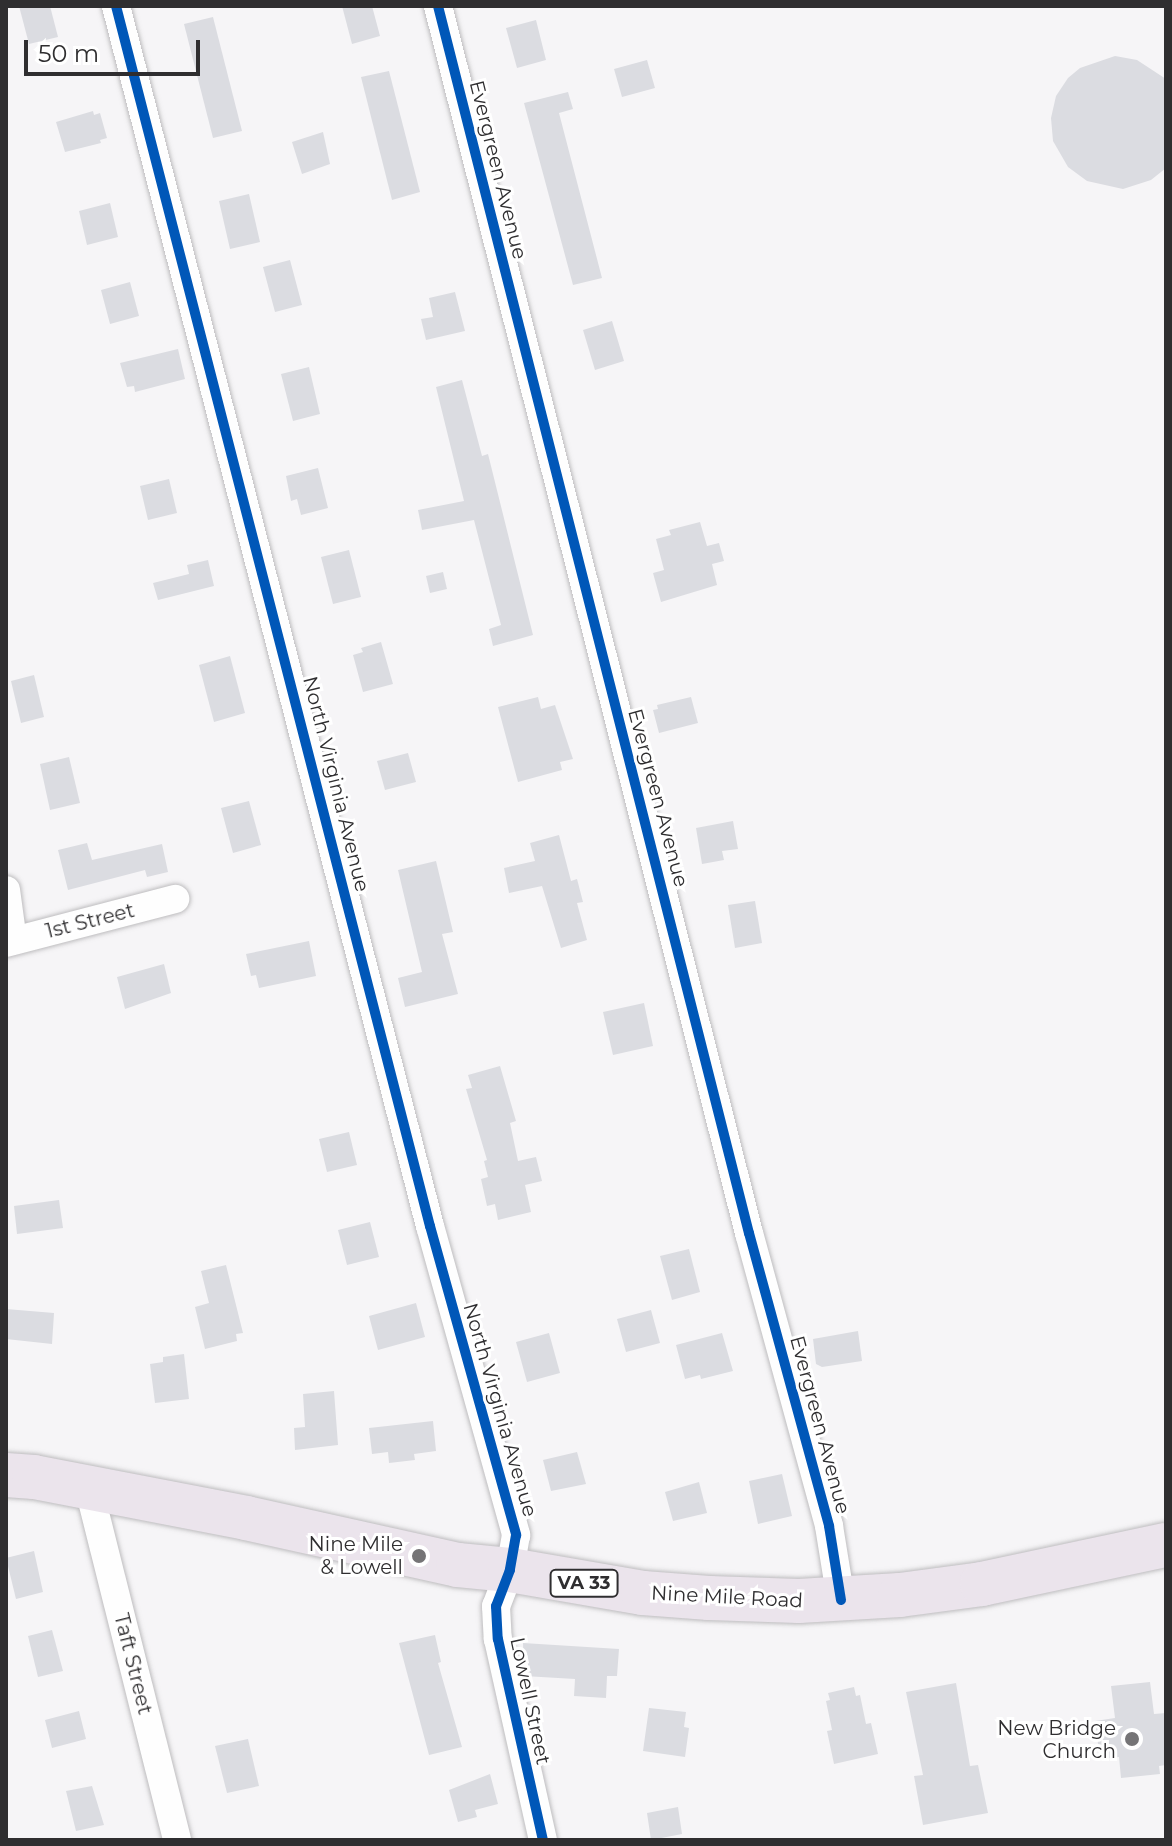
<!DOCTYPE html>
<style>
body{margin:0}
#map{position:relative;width:1172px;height:1846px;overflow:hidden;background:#f6f5f7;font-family:Montserrat,sans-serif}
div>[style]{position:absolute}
.building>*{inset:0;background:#dbdce1}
.roads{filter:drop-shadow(0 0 2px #bebdbf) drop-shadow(0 0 2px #bebdbf)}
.street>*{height:28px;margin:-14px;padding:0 14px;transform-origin:14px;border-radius:14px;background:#fefefe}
.primary>*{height:44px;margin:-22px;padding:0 22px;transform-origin:22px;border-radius:22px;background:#ebe4ec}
.cycleway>*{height:10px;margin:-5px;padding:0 5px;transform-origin:5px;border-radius:5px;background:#0057b8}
.dots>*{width:22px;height:22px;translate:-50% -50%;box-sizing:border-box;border:4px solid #fff;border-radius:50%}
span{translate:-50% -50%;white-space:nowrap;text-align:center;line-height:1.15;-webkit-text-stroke:6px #fff;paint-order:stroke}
.shield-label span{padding:2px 6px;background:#fff;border:2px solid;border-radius:6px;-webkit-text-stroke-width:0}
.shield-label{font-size:18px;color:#2f2e30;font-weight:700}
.street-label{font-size:20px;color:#2f2e30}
.poi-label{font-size:20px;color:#2f2e30}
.right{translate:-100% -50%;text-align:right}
.frame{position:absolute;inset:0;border:8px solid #2f2e30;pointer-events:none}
.scale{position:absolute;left:24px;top:40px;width:176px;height:36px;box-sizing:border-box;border:4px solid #2f2e30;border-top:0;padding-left:10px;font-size:24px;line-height:28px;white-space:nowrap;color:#2f2e30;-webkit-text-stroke:6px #fff;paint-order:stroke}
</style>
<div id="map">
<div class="building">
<i style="clip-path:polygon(19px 6px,50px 6px,58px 37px,29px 44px)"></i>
<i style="clip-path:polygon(342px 6px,372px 6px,380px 36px,352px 44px)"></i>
<i style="clip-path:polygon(213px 17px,242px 131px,213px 138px,184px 24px)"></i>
<i style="clip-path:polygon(536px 20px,546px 60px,517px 68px,506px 28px)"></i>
<i style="clip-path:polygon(1115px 56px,1137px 60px,1166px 79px,1166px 168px,1151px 180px,1123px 189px,1087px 181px,1068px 167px,1053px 141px,1051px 118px,1056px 96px,1068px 78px,1080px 68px)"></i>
<i style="clip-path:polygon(647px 60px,655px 88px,622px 97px,614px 69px)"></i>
<i style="clip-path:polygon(389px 71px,420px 192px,392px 200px,361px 77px)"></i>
<i style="clip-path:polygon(568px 92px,573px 109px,559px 113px,602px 278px,573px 285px,524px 103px)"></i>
<i style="clip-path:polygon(93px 111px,94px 115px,100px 113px,107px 138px,100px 140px,101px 143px,65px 152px,56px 122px)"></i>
<i style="clip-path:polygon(323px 132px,330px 164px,302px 174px,292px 142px)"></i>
<i style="clip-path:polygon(249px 194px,260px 242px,230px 249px,219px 201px)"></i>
<i style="clip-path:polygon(110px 203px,118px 237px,87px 245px,79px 211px)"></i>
<i style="clip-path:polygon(290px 260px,302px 305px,275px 312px,263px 267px)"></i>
<i style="clip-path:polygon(130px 282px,139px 316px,110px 324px,101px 290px)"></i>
<i style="clip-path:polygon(455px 292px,465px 331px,426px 340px,421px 319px,433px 317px,429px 298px)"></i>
<i style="clip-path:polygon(612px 321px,624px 361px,595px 370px,583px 330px)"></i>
<i style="clip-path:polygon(178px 349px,185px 379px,135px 392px,134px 386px,127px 387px,120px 363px)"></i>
<i style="clip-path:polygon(309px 367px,320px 414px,293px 421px,281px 374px)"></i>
<i style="clip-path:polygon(462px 380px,482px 456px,488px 454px,533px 635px,493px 646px,489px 629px,501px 625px,474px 520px,422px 530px,418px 510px,464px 501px,436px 387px)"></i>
<i style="clip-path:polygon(318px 468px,328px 508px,301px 515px,297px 499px,291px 501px,286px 476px)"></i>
<i style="clip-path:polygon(169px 479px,177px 513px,148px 520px,140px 486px)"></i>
<i style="clip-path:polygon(700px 522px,707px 546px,719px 543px,724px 561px,712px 564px,717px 585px,661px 602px,653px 573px,664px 570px,656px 539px,671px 535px,669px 530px)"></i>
<i style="clip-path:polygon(349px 550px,361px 597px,333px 604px,321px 557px)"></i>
<i style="clip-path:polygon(208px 560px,214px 586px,158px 600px,153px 583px,189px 574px,187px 565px)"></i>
<i style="clip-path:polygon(443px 572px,447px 589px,430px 593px,426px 576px)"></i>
<i style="clip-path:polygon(381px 642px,393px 684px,363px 692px,353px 655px,363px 652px,361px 648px)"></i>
<i style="clip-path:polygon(230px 656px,245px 713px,214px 722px,199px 665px)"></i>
<i style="clip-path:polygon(34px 675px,44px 717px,21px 723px,11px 681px)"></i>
<i style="clip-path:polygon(538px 697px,541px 709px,555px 705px,573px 759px,560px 762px,562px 770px,518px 782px,498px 707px)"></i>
<i style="clip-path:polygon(691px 697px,698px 723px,659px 733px,653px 710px,658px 709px,657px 705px)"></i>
<i style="clip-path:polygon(408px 753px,416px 782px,385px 790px,377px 761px)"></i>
<i style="clip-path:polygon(69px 757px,80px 803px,50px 810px,40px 764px)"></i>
<i style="clip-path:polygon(249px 801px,261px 845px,233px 853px,221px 808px)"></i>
<i style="clip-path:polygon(733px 821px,738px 849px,722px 851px,724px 860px,702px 864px,696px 828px)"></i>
<i style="clip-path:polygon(559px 835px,571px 881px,577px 879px,583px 902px,577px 903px,587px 940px,561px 948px,542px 886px,509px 893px,504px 868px,535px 861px,530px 843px)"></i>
<i style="clip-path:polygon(87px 843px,92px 860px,162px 844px,168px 872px,147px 877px,145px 870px,68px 890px,58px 850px)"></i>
<i style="clip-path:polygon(436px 861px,453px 932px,442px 934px,458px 994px,405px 1007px,398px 978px,422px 972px,398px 870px)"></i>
<i style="clip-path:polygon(755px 901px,762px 943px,735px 948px,728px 905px)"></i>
<i style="clip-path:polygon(309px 941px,316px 976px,259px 988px,256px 975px,251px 976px,246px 954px)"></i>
<i style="clip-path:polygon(164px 964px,171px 993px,125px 1009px,117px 977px)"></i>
<i style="clip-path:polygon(644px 1003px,653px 1046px,613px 1055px,603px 1012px)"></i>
<i style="clip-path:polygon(500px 1066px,516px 1121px,510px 1123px,518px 1161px,536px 1157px,542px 1181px,525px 1185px,531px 1212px,498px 1220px,495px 1204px,487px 1206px,481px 1179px,488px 1177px,484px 1161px,487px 1160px,466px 1089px,472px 1088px,468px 1075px)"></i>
<i style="clip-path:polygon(349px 1132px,357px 1165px,327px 1172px,319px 1139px)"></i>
<i style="clip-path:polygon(59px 1200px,63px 1228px,17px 1234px,14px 1206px)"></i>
<i style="clip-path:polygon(370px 1222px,379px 1257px,347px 1265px,338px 1230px)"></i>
<i style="clip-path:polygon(689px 1249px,700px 1292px,672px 1300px,660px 1256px)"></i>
<i style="clip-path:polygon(226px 1265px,243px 1333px,236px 1334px,237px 1341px,205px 1349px,195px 1307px,209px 1303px,201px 1271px)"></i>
<i style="clip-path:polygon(416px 1303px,425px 1337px,378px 1350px,369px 1316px)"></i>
<i style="clip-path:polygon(6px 1309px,54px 1313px,52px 1344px,6px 1339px)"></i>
<i style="clip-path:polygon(651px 1310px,660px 1343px,626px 1352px,617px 1319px)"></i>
<i style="clip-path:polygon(858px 1331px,862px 1361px,822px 1367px,816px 1364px,813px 1339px)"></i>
<i style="clip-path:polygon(549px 1333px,560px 1373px,527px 1382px,516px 1342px)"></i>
<i style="clip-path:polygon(722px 1333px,733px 1371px,701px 1379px,700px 1375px,685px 1379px,676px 1345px)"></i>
<i style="clip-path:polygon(184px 1354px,189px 1399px,155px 1403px,150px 1364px,163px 1362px,163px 1357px)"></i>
<i style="clip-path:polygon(334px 1391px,338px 1445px,295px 1450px,294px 1428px,305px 1427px,303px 1394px)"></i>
<i style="clip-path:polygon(433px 1421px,436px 1451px,414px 1454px,415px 1460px,389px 1463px,388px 1452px,372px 1454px,369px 1428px)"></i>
<i style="clip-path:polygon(577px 1452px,586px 1484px,551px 1491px,543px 1460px)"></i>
<i style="clip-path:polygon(782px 1474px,792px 1516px,758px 1524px,749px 1481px)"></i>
<i style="clip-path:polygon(699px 1482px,707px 1513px,673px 1521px,665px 1492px)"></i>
<i style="clip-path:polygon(34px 1551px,43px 1592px,16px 1599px,6px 1558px)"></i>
<i style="clip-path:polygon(52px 1630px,63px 1671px,38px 1677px,28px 1636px)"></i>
<i style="clip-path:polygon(435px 1635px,441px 1662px,438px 1663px,462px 1747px,429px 1755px,399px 1643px)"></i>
<i style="clip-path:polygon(523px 1643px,619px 1649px,617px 1676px,607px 1676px,606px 1698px,574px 1696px,575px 1679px,524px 1676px)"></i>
<i style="clip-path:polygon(1150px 1682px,1154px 1714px,1166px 1713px,1166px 1765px,1159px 1766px,1160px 1774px,1121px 1778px,1119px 1757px,1100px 1759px,1095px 1721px,1115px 1718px,1111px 1686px)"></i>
<i style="clip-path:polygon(956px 1683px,970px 1766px,978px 1765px,988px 1813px,923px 1825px,914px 1776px,923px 1775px,906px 1692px)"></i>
<i style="clip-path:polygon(854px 1687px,856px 1696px,860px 1695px,866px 1724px,871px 1723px,878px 1754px,834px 1764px,827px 1731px,832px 1730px,826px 1701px,830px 1700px,828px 1693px)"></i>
<i style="clip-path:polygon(649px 1708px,686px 1712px,684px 1727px,689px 1728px,685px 1757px,643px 1751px)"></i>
<i style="clip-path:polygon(79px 1711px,86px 1739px,52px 1748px,45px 1720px)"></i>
<i style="clip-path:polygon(248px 1739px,259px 1786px,227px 1793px,215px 1746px)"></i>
<i style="clip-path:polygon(490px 1774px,498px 1804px,475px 1810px,477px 1817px,458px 1822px,449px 1790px)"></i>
<i style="clip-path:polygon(92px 1786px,104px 1825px,76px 1831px,66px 1791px)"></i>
<i style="clip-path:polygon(678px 1807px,682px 1834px,651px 1840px,647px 1813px)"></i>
</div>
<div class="roads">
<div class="street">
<i style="left:116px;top:6px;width:1260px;rotate:75.57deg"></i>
<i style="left:430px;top:1226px;width:321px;rotate:74.4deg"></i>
<i style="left:516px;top:1535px;width:36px;rotate:100deg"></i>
<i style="left:510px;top:1570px;width:39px;rotate:111deg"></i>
<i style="left:496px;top:1606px;width:33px;rotate:87deg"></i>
<i style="left:498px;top:1639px;width:206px;rotate:77.4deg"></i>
<i style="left:438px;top:6px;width:1266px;rotate:75.78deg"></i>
<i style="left:749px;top:1233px;width:304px;rotate:74.7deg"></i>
<i style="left:829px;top:1526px;width:75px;rotate:80.8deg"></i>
<i style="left:6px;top:890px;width:51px;rotate:82.2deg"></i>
<i style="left:6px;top:943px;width:175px;rotate:-14.6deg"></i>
<i style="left:89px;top:1489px;width:362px;rotate:75.9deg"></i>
</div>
<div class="primary">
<i style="left:6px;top:1475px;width:28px;rotate:4deg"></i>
<i style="left:34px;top:1477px;width:216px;rotate:10.9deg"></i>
<i style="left:246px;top:1518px;width:217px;rotate:12.5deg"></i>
<i style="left:458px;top:1565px;width:52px;rotate:5.5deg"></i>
<i style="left:510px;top:1570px;width:135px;rotate:9.8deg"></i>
<i style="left:643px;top:1593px;width:66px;rotate:4.3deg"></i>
<i style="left:709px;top:1598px;width:90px;rotate:1.9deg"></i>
<i style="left:799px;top:1601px;width:101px;rotate:-3.4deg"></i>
<i style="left:900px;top:1595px;width:83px;rotate:-7.6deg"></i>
<i style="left:982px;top:1584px;width:188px;rotate:-12deg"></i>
</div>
</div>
<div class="cycleway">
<i style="left:116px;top:6px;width:1260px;rotate:75.57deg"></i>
<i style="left:430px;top:1226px;width:321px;rotate:74.4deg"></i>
<i style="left:516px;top:1535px;width:36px;rotate:100deg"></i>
<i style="left:510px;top:1570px;width:39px;rotate:111deg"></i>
<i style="left:496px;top:1606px;width:33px;rotate:87deg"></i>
<i style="left:498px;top:1639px;width:206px;rotate:77.4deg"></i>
<i style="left:438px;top:6px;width:1266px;rotate:75.78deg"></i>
<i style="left:749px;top:1233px;width:304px;rotate:74.7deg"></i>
<i style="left:829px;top:1526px;width:75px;rotate:80.8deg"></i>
</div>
<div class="dots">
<i style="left:419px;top:1556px;background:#757476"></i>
<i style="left:1132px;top:1739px;background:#757476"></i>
</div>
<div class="shield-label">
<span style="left:584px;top:1583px">VA 33</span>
</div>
<div class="street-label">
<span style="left:498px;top:170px;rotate:76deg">Evergreen Avenue</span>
<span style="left:336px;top:784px;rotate:76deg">North Virginia Avenue</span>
<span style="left:658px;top:798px;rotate:75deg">Evergreen Avenue</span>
<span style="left:90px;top:921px;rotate:-14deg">1st Street</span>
<span style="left:500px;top:1410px;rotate:74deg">North Virginia Avenue</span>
<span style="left:820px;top:1425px;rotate:75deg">Evergreen Avenue</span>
<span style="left:727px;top:1597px;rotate:3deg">Nine Mile Road</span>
<span style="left:133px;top:1664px;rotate:76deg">Taft Street</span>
<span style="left:530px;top:1701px;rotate:78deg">Lowell Street</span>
</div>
<div class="poi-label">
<span class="right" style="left:403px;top:1556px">Nine Mile<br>&amp; Lowell</span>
<span class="right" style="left:1116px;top:1740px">New Bridge<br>Church</span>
</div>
<div class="frame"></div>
<div class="scale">50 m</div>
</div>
